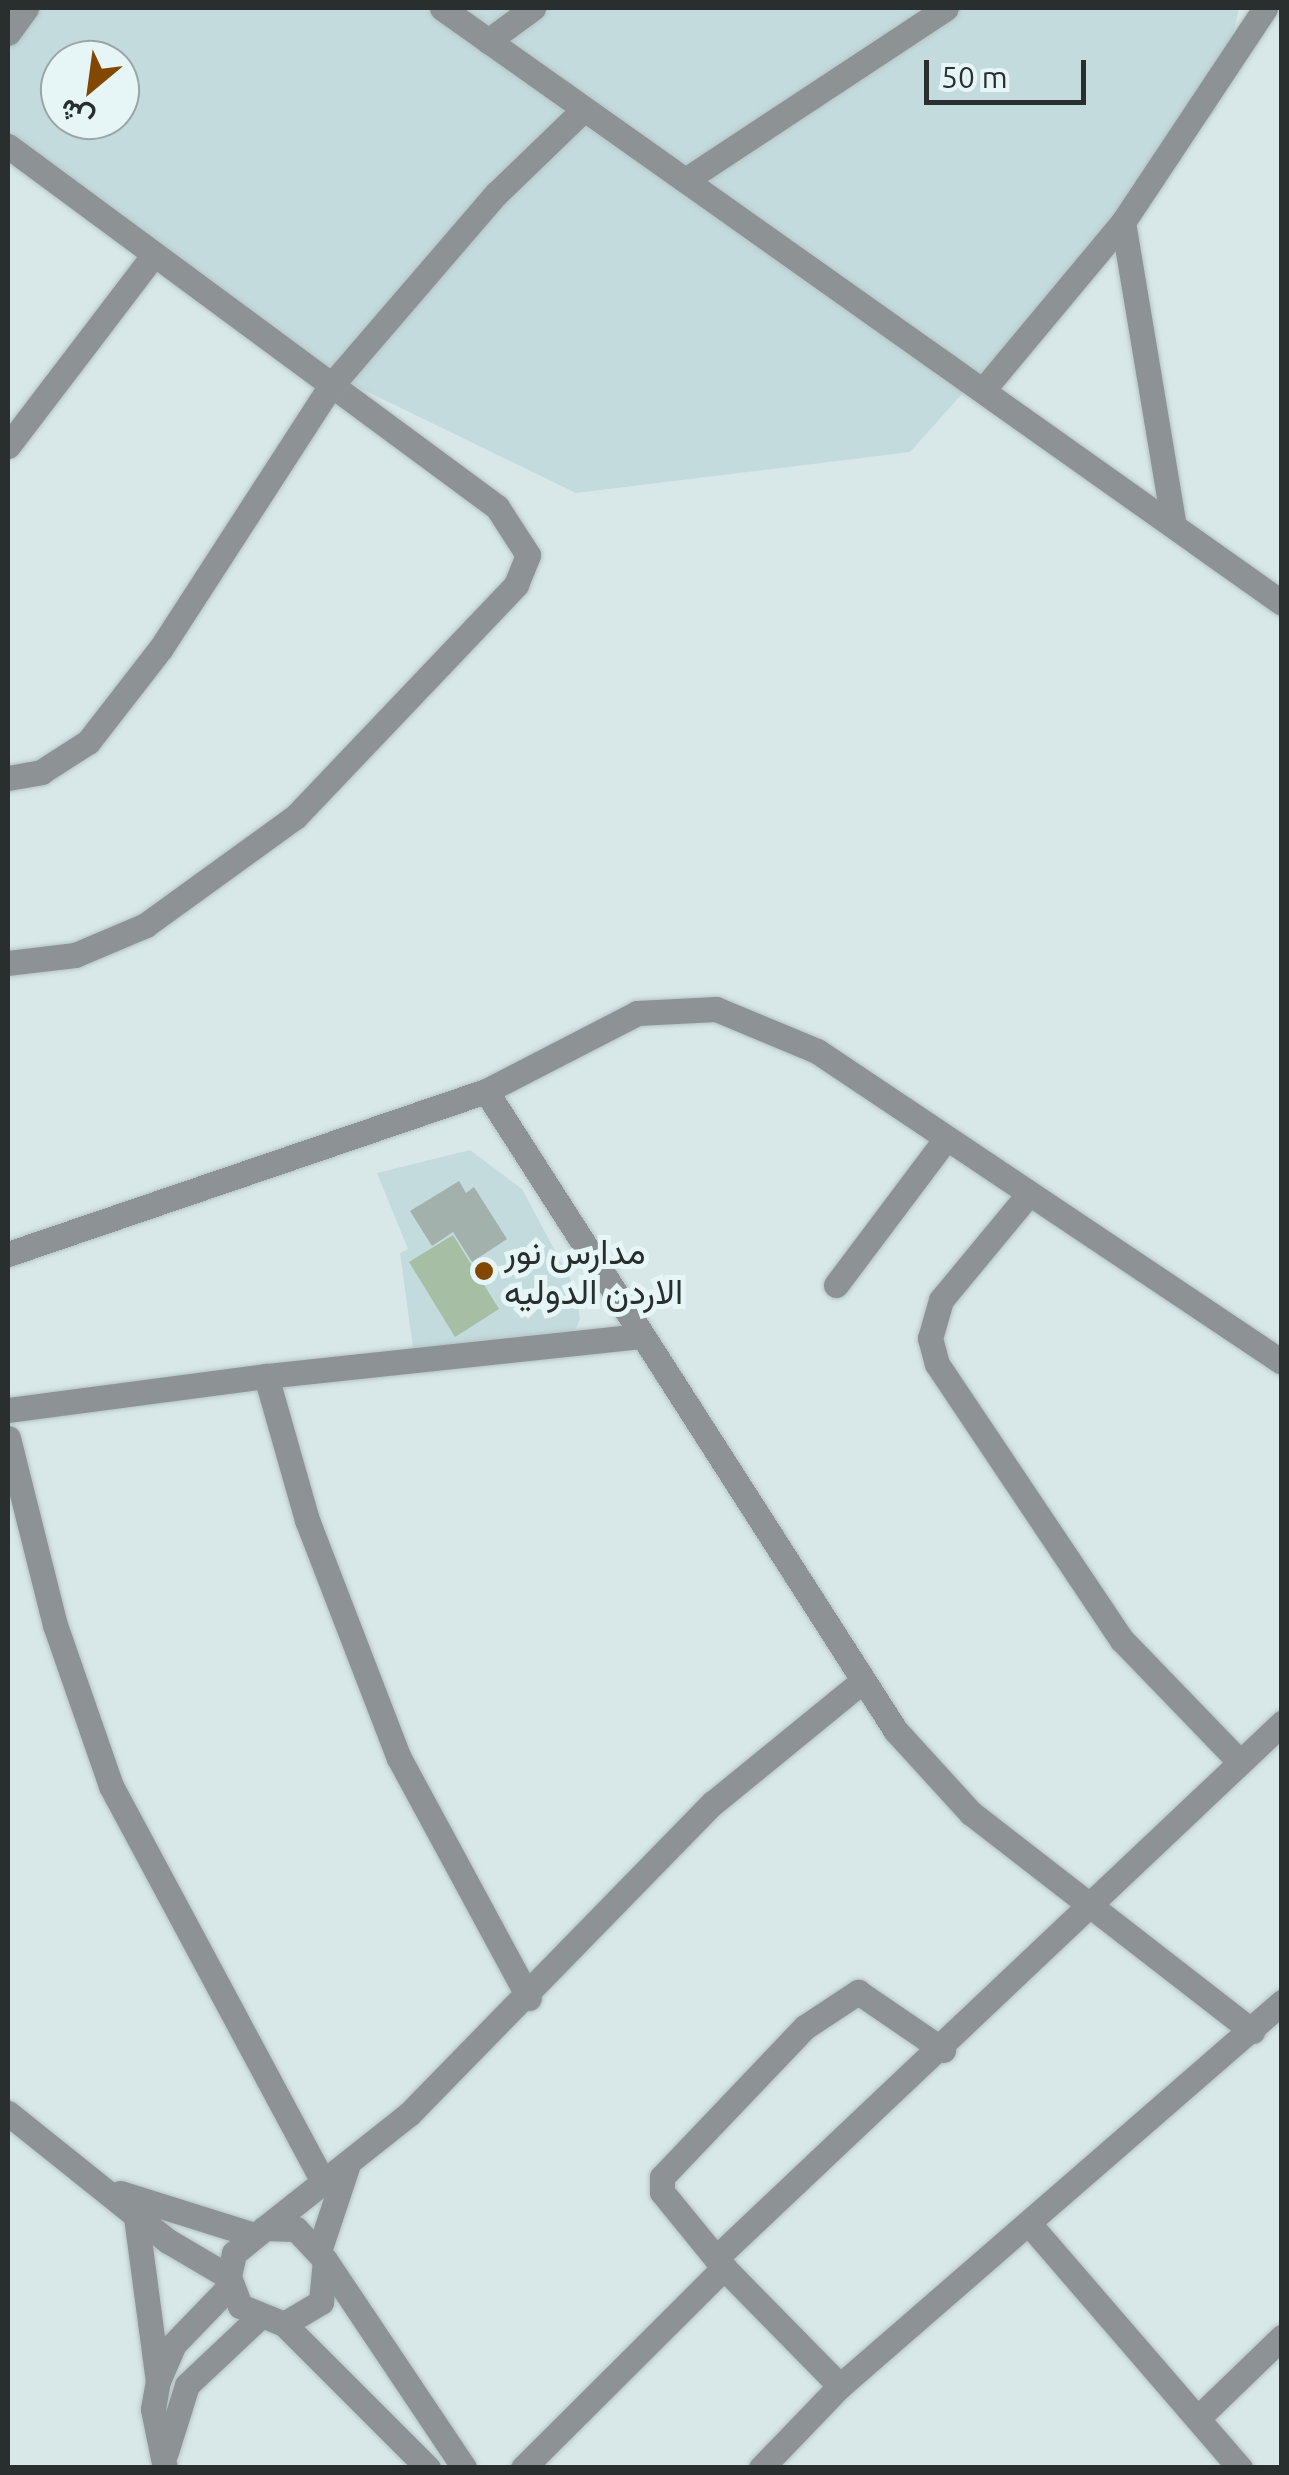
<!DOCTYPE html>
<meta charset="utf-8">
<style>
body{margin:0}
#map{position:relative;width:1289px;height:2475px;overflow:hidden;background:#d8e8e9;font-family:Ubuntu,Vazirmatn,sans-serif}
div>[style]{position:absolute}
.built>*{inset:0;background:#c3dbdd}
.green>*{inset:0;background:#a5bea4}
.building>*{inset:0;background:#a3b1ac}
.roads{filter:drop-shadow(0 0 2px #b5c3c4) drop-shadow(0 0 2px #b5c3c4)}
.minor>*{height:25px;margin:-12.5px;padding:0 12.5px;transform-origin:12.5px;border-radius:12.5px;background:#8d9395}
.dots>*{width:28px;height:28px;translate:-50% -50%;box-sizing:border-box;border:5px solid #e6f6f6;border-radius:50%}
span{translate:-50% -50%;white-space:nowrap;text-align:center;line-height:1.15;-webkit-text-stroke:10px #e6f6f6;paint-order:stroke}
.poi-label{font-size:35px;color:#292f2f}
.left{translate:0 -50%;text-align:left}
.frame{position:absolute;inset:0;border:10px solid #292f2f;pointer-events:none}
.north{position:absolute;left:40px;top:40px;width:100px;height:100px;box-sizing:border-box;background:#e6f6f6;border:2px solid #9aa6a6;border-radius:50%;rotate:209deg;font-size:28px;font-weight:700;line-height:40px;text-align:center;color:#292f2f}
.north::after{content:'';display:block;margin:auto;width:35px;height:45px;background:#824800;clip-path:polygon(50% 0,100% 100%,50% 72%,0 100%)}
.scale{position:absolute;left:924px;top:60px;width:162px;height:45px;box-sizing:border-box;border:5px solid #292f2f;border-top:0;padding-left:12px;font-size:30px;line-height:35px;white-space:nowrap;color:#292f2f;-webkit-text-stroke:8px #e6f6f6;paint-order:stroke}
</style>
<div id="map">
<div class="built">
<i style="clip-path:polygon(evenodd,1239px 8px,1216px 110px,910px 452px,576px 493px,302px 360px,8px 134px,9px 8px,1239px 8px,60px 60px,120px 60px,120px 120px,60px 120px,60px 60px)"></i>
<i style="clip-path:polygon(470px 1150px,522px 1189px,576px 1290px,580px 1319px,575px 1330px,414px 1355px,400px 1253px,408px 1249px,377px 1173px)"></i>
</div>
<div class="green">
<i style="clip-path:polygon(453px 1235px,499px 1309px,455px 1337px,409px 1262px)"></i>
</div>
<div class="building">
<i style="clip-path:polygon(459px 1181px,466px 1193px,474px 1187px,507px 1239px,472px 1262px,453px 1232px,432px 1246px,410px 1211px)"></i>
</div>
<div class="roads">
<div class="minor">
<i style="left:442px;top:8px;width:1029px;rotate:35.31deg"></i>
<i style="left:8px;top:33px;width:31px;rotate:-54deg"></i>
<i style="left:488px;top:41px;width:56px;rotate:-36.3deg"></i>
<i style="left:8px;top:146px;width:608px;rotate:36.44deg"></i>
<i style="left:497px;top:507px;width:57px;rotate:57.1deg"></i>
<i style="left:528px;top:555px;width:32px;rotate:112deg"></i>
<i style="left:516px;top:585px;width:320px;rotate:133.6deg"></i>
<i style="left:295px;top:817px;width:184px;rotate:144.1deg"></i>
<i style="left:146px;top:925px;width:77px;rotate:157.1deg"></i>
<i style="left:75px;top:955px;width:67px;rotate:173.2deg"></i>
<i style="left:687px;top:179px;width:310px;rotate:-33.4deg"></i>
<i style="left:1123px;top:222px;width:304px;rotate:80.5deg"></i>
<i style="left:983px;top:390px;width:219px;rotate:-50.2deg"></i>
<i style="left:1123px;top:222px;width:257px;rotate:-56.4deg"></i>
<i style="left:8px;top:446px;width:236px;rotate:-52.7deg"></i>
<i style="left:8px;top:778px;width:34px;rotate:-10deg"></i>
<i style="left:41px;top:772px;width:56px;rotate:-32.6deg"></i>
<i style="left:88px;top:742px;width:119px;rotate:-52.2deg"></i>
<i style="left:161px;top:648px;width:310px;rotate:-57.1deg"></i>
<i style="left:329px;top:388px;width:257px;rotate:-49.3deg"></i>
<i style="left:497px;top:193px;width:120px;rotate:-44deg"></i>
<i style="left:486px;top:1091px;width:760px;rotate:57.36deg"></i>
<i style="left:896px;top:1731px;width:111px;rotate:47.6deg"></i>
<i style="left:971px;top:1813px;width:356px;rotate:37.8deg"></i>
<i style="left:1027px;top:1196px;width:135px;rotate:129.6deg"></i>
<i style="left:941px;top:1300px;width:40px;rotate:106deg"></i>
<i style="left:930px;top:1338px;width:27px;rotate:75deg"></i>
<i style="left:937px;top:1364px;width:332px;rotate:56.2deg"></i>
<i style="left:1122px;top:1640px;width:170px;rotate:46deg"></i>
<i style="left:8px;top:1254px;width:505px;rotate:-18.83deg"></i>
<i style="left:486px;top:1091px;width:170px;rotate:-27.3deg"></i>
<i style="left:637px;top:1013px;width:79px;rotate:-2.9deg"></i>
<i style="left:716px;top:1009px;width:109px;rotate:22.6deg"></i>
<i style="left:817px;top:1051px;width:559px;rotate:33.78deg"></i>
<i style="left:836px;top:1285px;width:181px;rotate:-53.1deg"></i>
<i style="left:266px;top:1376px;width:376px;rotate:-6.1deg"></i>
<i style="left:8px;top:1410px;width:260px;rotate:-7.5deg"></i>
<i style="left:266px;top:1376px;width:150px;rotate:74.1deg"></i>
<i style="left:307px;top:1520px;width:255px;rotate:68.9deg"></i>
<i style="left:399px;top:1758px;width:273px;rotate:61.6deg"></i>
<i style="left:8px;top:1438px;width:193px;rotate:75.9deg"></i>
<i style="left:55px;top:1625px;width:170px;rotate:70.8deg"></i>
<i style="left:111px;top:1786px;width:442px;rotate:61.8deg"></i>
<i style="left:8px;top:2113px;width:205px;rotate:38.7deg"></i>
<i style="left:168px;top:2241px;width:71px;rotate:30.5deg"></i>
<i style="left:120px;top:2193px;width:137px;rotate:17.4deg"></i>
<i style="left:136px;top:2217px;width:165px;rotate:82.4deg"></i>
<i style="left:1031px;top:2226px;width:320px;rotate:49.2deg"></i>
<i style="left:265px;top:2228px;width:184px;rotate:-38.4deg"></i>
<i style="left:409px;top:2114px;width:435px;rotate:-45.7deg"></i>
<i style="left:713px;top:1803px;width:188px;rotate:-39.2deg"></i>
<i style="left:320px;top:2248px;width:89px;rotate:-71.6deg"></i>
<i style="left:716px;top:2258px;width:779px;rotate:-43.39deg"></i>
<i style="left:325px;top:2260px;width:250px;rotate:56.2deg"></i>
<i style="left:284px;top:2324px;width:43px;rotate:-30.7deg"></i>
<i style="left:321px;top:2302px;width:42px;rotate:-84.6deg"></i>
<i style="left:325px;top:2260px;width:42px;rotate:-133.1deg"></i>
<i style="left:296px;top:2229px;width:31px;rotate:-178deg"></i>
<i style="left:265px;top:2228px;width:40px;rotate:141deg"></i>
<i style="left:234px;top:2253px;width:25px;rotate:102deg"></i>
<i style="left:229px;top:2277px;width:31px;rotate:69deg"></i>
<i style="left:240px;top:2306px;width:48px;rotate:22.2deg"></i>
<i style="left:284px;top:2324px;width:204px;rotate:45deg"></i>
<i style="left:840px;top:2386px;width:165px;rotate:-134.5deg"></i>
<i style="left:724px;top:2268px;width:98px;rotate:-129.2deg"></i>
<i style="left:662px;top:2192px;width:15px;rotate:-90deg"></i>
<i style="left:662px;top:2177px;width:207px;rotate:-46.4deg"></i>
<i style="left:805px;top:2027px;width:64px;rotate:-33.4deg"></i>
<i style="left:858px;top:1992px;width:103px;rotate:34.3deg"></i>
<i style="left:1198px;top:2418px;width:117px;rotate:-44deg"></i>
<i style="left:166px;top:2452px;width:70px;rotate:-72.6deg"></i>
<i style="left:187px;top:2385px;width:95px;rotate:-43.3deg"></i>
<i style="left:165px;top:2468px;width:60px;rotate:-101.5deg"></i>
<i style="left:153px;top:2409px;width:28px;rotate:-80deg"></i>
<i style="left:158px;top:2381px;width:40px;rotate:-66.6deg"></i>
<i style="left:174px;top:2344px;width:81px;rotate:-46deg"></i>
<i style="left:523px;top:2468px;width:284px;rotate:-44.9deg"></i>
<i style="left:761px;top:2468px;width:114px;rotate:-46.1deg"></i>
<i style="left:840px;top:2386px;width:586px;rotate:-40.98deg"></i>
</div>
</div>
<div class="dots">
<i style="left:484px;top:1271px;background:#824800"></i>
</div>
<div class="poi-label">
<span class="left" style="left:504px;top:1271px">مدارس نور<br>الاردن الدوليه</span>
</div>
<div class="frame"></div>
<div class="north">ش</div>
<div class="scale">50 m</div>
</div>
